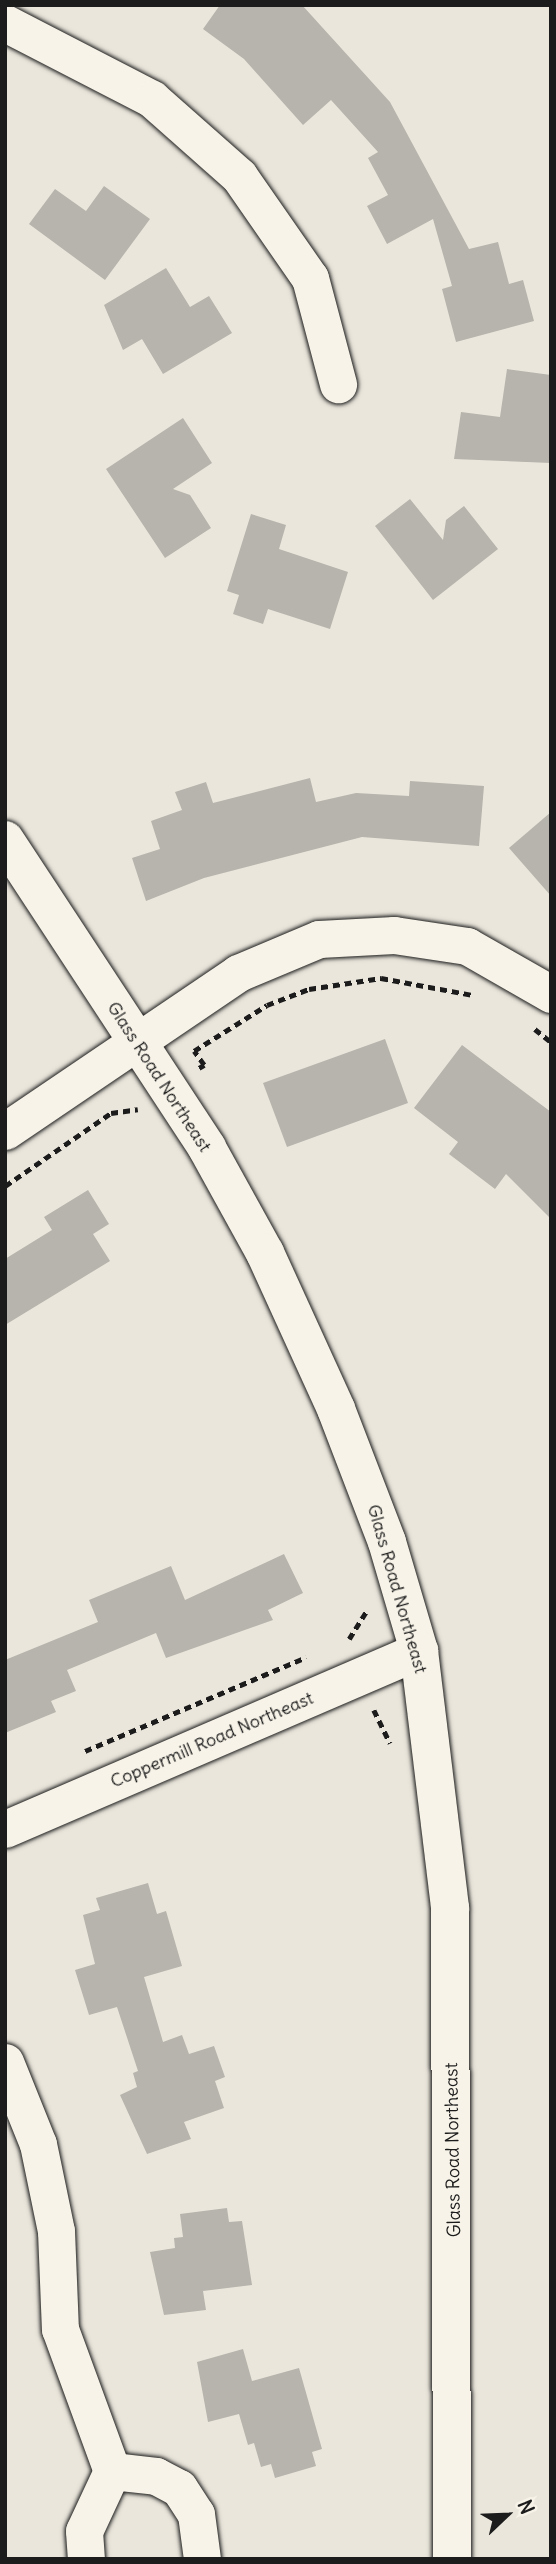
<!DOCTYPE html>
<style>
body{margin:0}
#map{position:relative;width:556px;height:2564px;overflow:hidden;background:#eae6dc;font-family:Delius,sans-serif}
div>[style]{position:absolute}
.building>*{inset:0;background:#b6b4ac}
.path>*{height:4.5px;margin-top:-2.25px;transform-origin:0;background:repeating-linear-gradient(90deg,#1c1c1c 0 7px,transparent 0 12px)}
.roads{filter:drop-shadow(0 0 2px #1c1c1c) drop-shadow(0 0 2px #1c1c1c)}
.street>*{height:37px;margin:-18.5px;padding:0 18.5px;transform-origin:18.5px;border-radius:18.5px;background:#f7f3e8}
.secondary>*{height:38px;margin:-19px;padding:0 19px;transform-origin:19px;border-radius:19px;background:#f7f3e8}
span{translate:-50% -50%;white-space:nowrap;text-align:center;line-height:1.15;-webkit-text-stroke:7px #f7f3e8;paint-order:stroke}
.street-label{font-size:18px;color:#1c1c1c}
.frame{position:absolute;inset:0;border:7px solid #1c1c1c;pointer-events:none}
.north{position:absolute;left:472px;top:2480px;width:70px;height:70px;-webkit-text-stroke:5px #f7f3e8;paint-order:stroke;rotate:67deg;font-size:19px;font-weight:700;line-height:28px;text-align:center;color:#1c1c1c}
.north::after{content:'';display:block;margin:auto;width:24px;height:32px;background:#1c1c1c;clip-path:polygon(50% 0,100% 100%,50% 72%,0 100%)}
</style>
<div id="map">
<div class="building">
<i style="clip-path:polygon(220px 5px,302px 5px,390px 102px,469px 249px,498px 242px,509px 284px,523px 280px,534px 321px,456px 342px,442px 289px,452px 286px,433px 219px,387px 244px,367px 206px,388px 195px,368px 158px,378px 152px,331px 100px,303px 125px,244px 59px,203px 29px)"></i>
<i style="clip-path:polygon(104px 186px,150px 219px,105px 280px,29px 224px,55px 189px,86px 211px)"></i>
<i style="clip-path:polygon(166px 268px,190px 307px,209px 296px,232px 333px,163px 374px,142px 339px,123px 350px,104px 305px)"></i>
<i style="clip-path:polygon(507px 369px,551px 375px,551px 463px,454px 459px,461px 412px,500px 417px)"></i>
<i style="clip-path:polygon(183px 418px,212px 463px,173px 489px,190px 495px,211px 528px,165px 558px,106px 469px)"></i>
<i style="clip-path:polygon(410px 499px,443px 540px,446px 520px,464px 506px,498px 549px,433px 600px,375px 526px)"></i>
<i style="clip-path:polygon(251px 514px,286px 525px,279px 549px,348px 572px,330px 629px,268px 609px,263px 624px,233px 614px,239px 595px,227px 591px)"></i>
<i style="clip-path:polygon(310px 778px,316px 802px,356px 793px,409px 796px,410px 781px,484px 786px,479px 846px,362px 837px,204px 878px,146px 901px,132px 858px,160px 849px,151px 821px,182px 810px,175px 792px,206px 782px,213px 803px)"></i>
<i style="clip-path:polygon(551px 812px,551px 896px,509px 848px)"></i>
<i style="clip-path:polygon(385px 1039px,408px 1103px,287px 1147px,263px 1083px)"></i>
<i style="clip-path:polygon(462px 1045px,551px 1112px,551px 1219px,506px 1174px,495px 1189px,449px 1154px,458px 1142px,414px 1108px)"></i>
<i style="clip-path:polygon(88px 1190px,109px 1224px,93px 1234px,110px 1261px,5px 1325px,5px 1259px,52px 1230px,44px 1217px)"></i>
<i style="clip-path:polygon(284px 1554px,303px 1593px,268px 1610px,273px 1620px,166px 1658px,156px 1633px,67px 1670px,76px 1691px,51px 1701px,56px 1712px,5px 1733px,5px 1660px,98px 1622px,89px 1600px,171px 1566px,185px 1600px)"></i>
<i style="clip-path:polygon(148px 1883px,157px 1914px,166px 1911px,182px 1966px,144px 1977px,163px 2042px,182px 2035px,189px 2054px,214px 2046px,225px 2077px,215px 2081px,224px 2108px,184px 2122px,191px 2139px,147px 2154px,120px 2095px,137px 2087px,133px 2073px,138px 2071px,117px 2007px,89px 2015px,75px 1970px,95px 1964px,83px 1915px,100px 1910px,96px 1898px)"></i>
<i style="clip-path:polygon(227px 2208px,229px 2222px,242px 2221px,252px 2285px,203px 2291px,206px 2310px,164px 2315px,150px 2252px,175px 2248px,174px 2238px,183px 2237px,180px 2214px)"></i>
<i style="clip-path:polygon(243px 2349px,252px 2381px,299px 2368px,322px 2449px,312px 2452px,316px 2466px,275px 2478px,271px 2464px,261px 2467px,254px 2443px,248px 2445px,239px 2414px,208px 2422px,197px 2362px)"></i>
</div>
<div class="path">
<i style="left:535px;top:1029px;width:21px;rotate:39deg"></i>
<i style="left:199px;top:1068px;width:6px;rotate:-31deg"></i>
<i style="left:204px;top:1065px;width:17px;rotate:-126deg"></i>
<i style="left:194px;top:1051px;width:86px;rotate:-32.2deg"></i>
<i style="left:267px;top:1005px;width:45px;rotate:-20.9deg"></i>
<i style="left:309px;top:989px;width:73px;rotate:-8.7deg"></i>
<i style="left:381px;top:978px;width:94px;rotate:10.5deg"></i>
<i style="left:5px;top:1186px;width:129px;rotate:-34.6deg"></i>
<i style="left:111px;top:1113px;width:27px;rotate:-8deg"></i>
<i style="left:349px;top:1639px;width:32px;rotate:-58deg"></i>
<i style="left:374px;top:1710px;width:37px;rotate:64deg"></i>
<i style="left:85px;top:1751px;width:240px;rotate:-23deg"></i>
</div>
<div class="roads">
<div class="street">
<i style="left:5px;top:23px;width:165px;rotate:27.3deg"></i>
<i style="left:152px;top:99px;width:116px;rotate:41.5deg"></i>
<i style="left:239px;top:176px;width:124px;rotate:55.2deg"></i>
<i style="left:310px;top:278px;width:110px;rotate:75.2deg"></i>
<i style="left:5px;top:1131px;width:282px;rotate:-34.1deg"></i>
<i style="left:238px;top:973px;width:88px;rotate:-22.8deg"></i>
<i style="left:319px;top:939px;width:75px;rotate:-3.1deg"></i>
<i style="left:394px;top:935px;width:74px;rotate:8.6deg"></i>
<i style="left:467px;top:946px;width:97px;rotate:29.7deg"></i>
<i style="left:5px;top:1829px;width:451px;rotate:-23.3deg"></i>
<i style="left:5px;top:2062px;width:88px;rotate:68.1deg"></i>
<i style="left:38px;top:2144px;width:89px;rotate:78.3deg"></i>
<i style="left:56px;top:2231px;width:98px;rotate:87.7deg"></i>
<i style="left:60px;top:2329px;width:151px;rotate:69.9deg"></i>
<i style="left:112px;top:2471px;width:66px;rotate:115deg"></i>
<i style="left:84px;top:2531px;width:28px;rotate:86deg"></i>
<i style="left:112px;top:2471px;width:44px;rotate:6.5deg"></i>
<i style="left:156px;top:2476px;width:26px;rotate:28deg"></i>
<i style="left:179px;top:2488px;width:31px;rotate:57deg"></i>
<i style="left:196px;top:2514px;width:45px;rotate:82.4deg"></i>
</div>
<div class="secondary">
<i style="left:5px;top:840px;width:368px;rotate:56.7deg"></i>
<i style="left:207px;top:1148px;width:120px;rotate:61.1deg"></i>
<i style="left:265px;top:1253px;width:171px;rotate:65.5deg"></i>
<i style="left:336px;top:1409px;width:142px;rotate:69deg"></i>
<i style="left:387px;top:1542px;width:114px;rotate:73.6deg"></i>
<i style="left:419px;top:1651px;width:259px;rotate:83.1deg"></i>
<i style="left:450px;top:1908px;width:651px;rotate:89.82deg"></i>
</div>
</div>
<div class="street-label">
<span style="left:159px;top:1077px;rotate:57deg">Glass Road Northeast</span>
<span style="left:397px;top:1589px;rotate:74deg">Glass Road Northeast</span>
<span style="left:212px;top:1740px;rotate:-23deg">Coppermill Road Northeast</span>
<span style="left:453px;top:2150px;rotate:-91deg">Glass Road Northeast</span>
</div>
<div class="frame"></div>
<div class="north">N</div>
</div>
